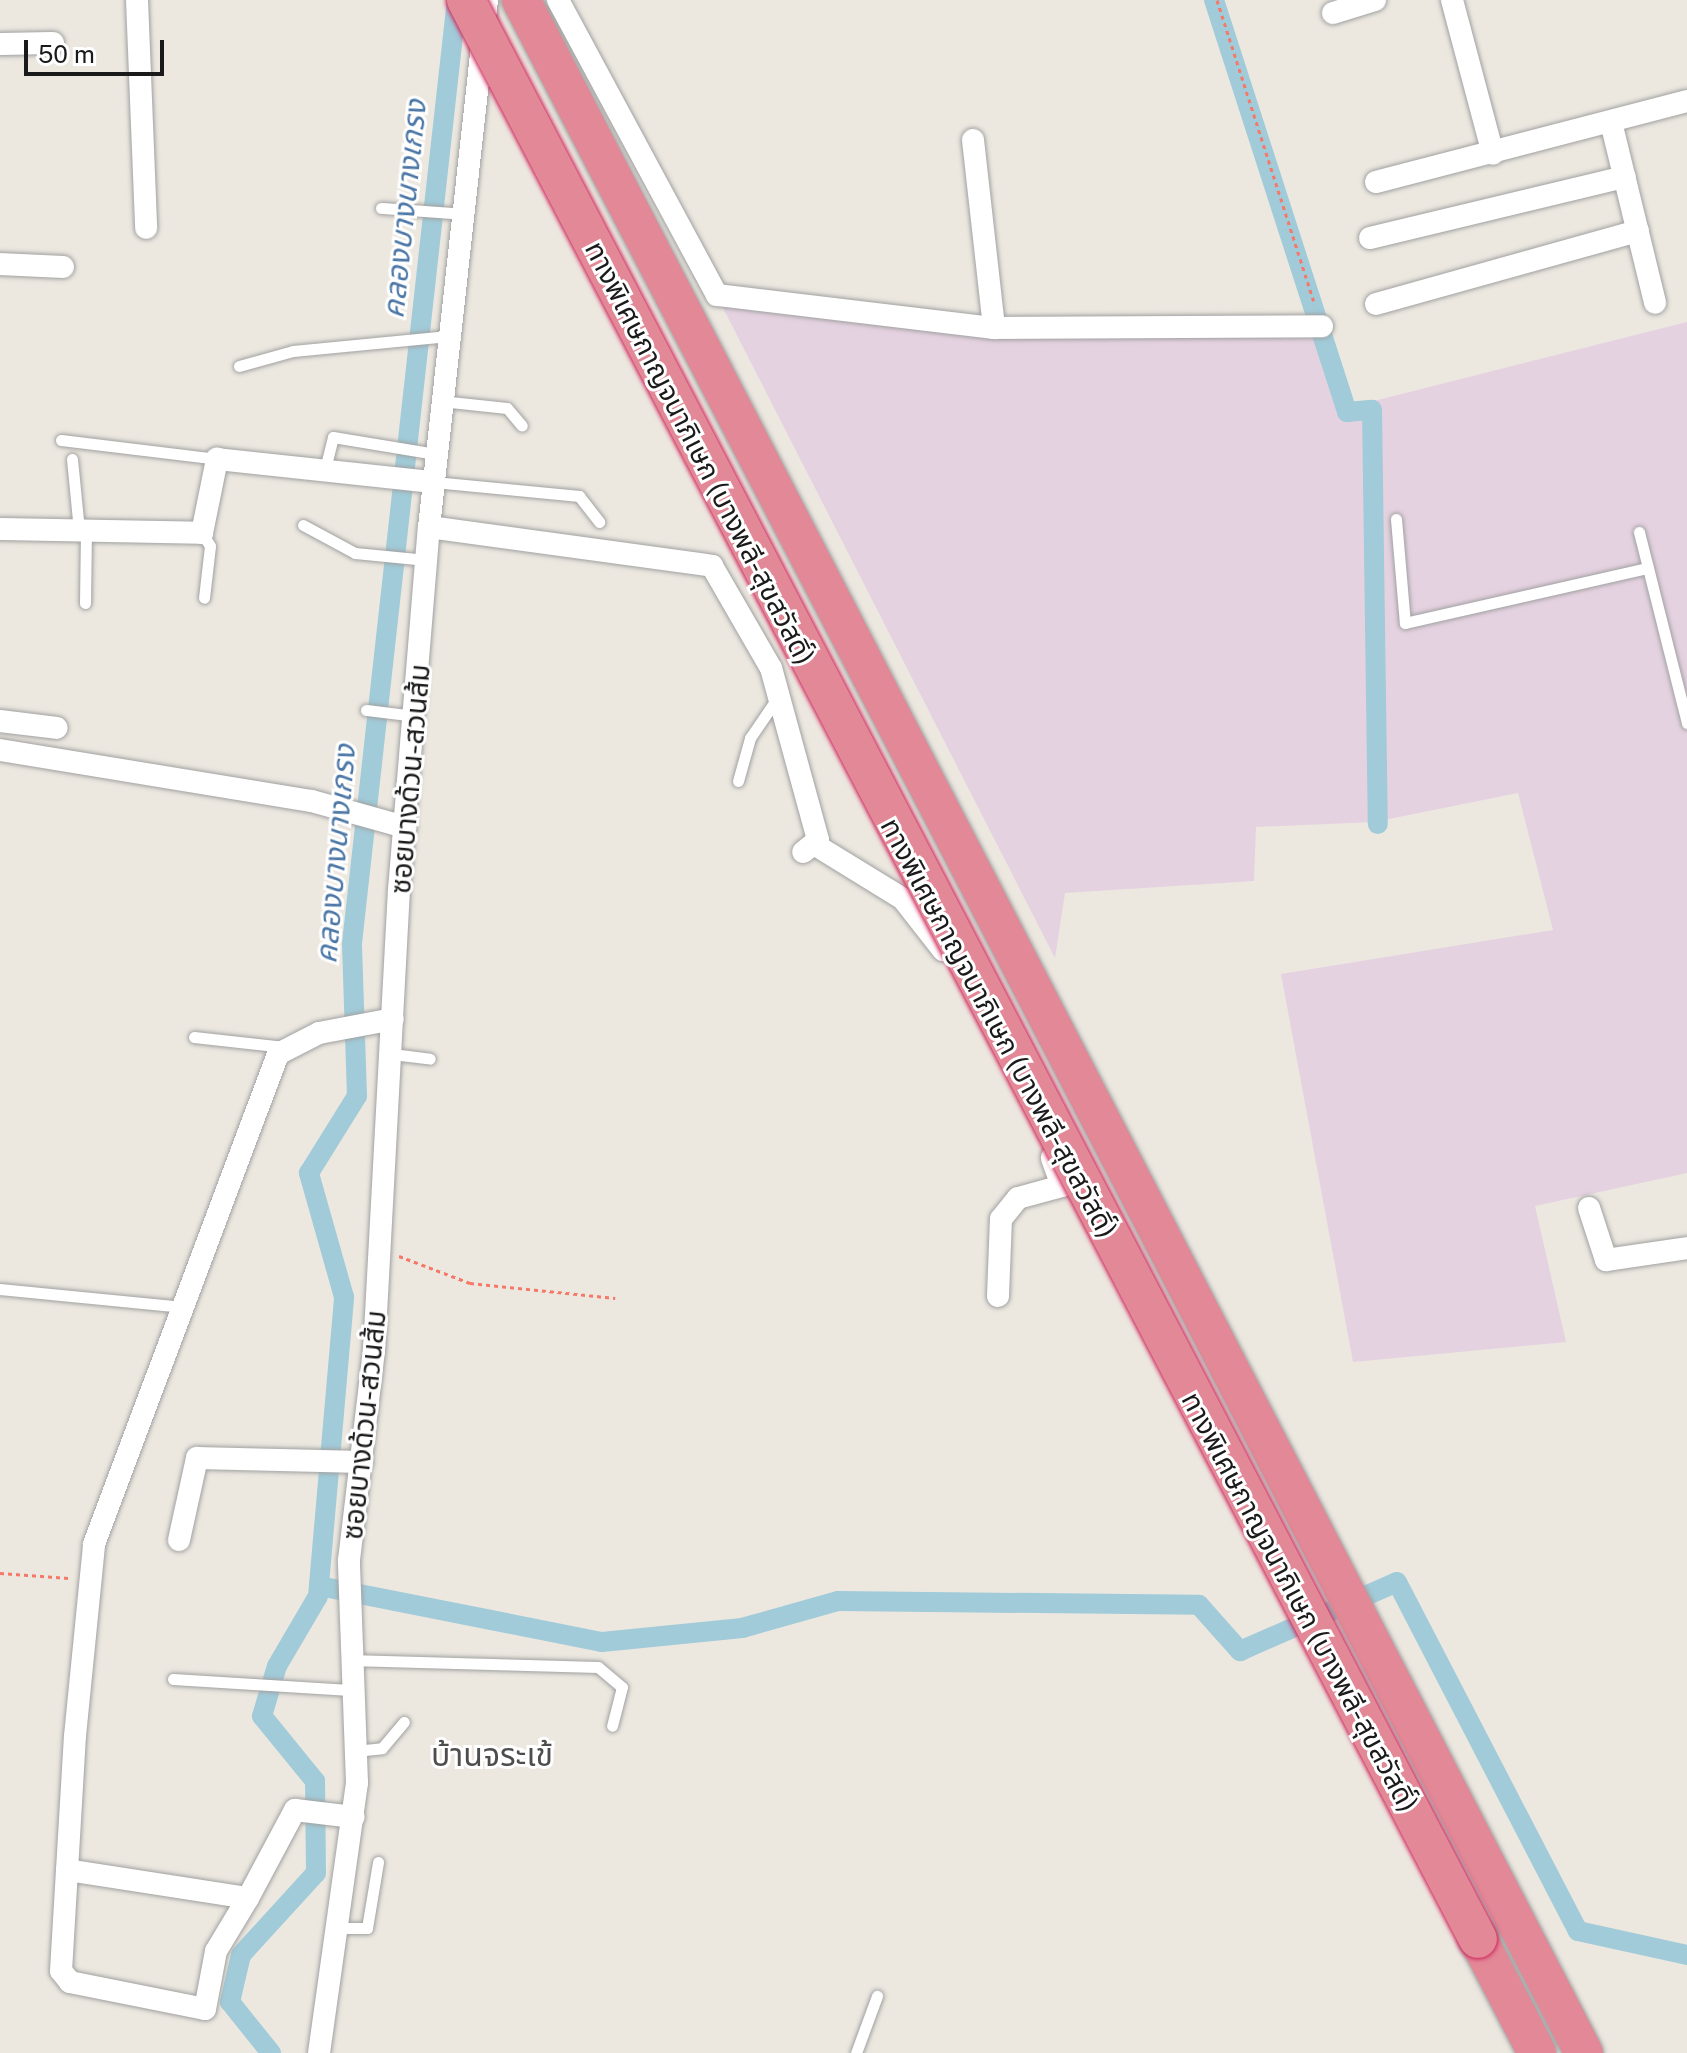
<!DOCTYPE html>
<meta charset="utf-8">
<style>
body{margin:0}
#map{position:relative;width:1687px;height:2053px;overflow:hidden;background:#ece8e0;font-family:"Public Sans","Noto Sans Thai",sans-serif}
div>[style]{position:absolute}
.industrial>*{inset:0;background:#e5d2e1}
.canal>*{height:20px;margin:-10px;padding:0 10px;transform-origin:10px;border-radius:10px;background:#a1cbd9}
.path>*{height:3px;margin-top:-1.5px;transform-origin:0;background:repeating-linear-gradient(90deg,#f57968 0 4px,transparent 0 8px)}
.roads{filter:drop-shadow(0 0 2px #a1a1a1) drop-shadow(0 0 2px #a1a1a1)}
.service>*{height:11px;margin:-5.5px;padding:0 5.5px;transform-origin:5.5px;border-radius:5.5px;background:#fff}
.minor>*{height:22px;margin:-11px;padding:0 11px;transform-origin:11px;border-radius:11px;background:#fff}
.motorway>*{height:38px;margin:-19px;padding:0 19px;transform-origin:19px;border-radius:19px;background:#e38897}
.bridges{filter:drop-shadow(0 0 2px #cf285d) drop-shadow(0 0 2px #cf285d)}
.motorway-bridge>*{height:38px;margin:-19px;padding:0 19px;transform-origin:19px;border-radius:19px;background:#e38897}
span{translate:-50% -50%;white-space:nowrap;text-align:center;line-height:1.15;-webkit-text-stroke:6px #fff;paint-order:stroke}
.street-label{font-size:28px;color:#1a1a1a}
.water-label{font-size:30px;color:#4b76a6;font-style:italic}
.quarter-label{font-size:32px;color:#4d4d4d}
.scale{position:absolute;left:24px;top:40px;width:140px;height:36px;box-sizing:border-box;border:4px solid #1a1a1a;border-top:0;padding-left:10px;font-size:24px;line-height:28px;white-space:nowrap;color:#1a1a1a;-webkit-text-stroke:6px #fff;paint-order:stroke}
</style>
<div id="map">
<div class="industrial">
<i style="clip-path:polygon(722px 306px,1323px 339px,1350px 407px,1687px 322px,1687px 1173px,1535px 1206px,1566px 1342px,1353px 1362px,1281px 974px,1553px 930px,1518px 793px,1374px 822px,1256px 827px,1254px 881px,1065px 893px,1055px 958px)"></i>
</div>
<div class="canal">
<i style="left:1214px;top:0;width:433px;rotate:72.1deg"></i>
<i style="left:1347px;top:412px;width:25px;rotate:-5deg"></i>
<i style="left:1372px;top:410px;width:414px;rotate:89.2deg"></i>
<i style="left:319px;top:1586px;width:288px;rotate:11.2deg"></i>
<i style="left:602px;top:1642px;width:141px;rotate:-5.7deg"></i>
<i style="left:742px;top:1628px;width:100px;rotate:-15.7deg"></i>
<i style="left:838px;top:1601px;width:361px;rotate:0.6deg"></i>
<i style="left:1199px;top:1605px;width:62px;rotate:48.3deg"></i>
<i style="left:1240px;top:1651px;width:171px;rotate:-23.7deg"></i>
<i style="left:1397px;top:1582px;width:393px;rotate:62.6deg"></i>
<i style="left:1578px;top:1931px;width:112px;rotate:12.4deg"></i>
<i style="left:271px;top:2053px;width:65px;rotate:-128.8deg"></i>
<i style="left:230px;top:2002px;width:48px;rotate:-76.8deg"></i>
<i style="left:241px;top:1955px;width:111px;rotate:-47.6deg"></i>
<i style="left:316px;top:1873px;width:92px;rotate:-90.6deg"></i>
<i style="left:315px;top:1781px;width:84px;rotate:-129.2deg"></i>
<i style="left:262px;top:1716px;width:52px;rotate:-73.3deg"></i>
<i style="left:277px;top:1666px;width:81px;rotate:-59.6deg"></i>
<i style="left:318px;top:1596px;width:300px;rotate:-85deg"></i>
<i style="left:344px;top:1297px;width:129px;rotate:-105.8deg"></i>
<i style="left:309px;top:1173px;width:91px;rotate:-58.1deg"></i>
<i style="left:357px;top:1096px;width:153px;rotate:-91.9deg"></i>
<i style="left:352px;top:943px;width:949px;rotate:-83.65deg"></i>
</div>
<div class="path">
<i style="left:1217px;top:0;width:320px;rotate:72.2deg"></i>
<i style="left:399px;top:1256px;width:76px;rotate:20.8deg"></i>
<i style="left:470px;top:1283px;width:146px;rotate:5.9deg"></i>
<i style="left:0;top:1573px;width:69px;rotate:4.1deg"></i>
</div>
<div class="roads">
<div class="service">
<i style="left:381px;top:208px;width:83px;rotate:4.1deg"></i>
<i style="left:239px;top:366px;width:56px;rotate:-15.5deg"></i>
<i style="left:293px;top:351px;width:156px;rotate:-5.5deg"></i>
<i style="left:441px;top:401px;width:66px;rotate:6.1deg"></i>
<i style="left:507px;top:408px;width:23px;rotate:50deg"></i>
<i style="left:61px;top:440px;width:157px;rotate:6.9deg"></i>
<i style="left:72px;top:459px;width:72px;rotate:84.4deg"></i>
<i style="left:325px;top:469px;width:33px;rotate:-76deg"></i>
<i style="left:333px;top:437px;width:104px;rotate:9.4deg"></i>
<i style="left:434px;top:482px;width:146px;rotate:5.5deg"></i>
<i style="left:579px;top:496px;width:33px;rotate:52deg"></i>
<i style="left:1396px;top:519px;width:104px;rotate:85.1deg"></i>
<i style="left:1405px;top:623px;width:249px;rotate:-12.8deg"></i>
<i style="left:303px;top:525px;width:59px;rotate:28.3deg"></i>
<i style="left:355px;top:553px;width:72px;rotate:5.6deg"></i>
<i style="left:1639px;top:532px;width:197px;rotate:75.9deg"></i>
<i style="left:202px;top:533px;width:15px;rotate:58deg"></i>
<i style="left:210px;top:546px;width:52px;rotate:96.6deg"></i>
<i style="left:85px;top:603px;width:72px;rotate:-89.2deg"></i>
<i style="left:366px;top:710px;width:49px;rotate:7deg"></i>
<i style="left:738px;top:781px;width:45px;rotate:-74.4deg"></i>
<i style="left:750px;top:738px;width:50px;rotate:-55.7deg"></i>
<i style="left:194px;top:1037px;width:91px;rotate:6.3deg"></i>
<i style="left:392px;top:1054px;width:38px;rotate:7deg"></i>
<i style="left:0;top:1289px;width:184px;rotate:5.6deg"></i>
<i style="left:349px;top:1660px;width:249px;rotate:1.6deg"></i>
<i style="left:598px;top:1667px;width:31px;rotate:40deg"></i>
<i style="left:622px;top:1687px;width:40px;rotate:104.4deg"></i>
<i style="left:173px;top:1679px;width:177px;rotate:3.6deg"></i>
<i style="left:355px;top:1751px;width:27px;rotate:-6deg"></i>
<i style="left:382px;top:1748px;width:34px;rotate:-50deg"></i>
<i style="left:334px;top:1928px;width:33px"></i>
<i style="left:367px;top:1928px;width:67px;rotate:-80.5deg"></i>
<i style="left:856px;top:2053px;width:61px;rotate:-69.8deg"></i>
</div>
<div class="minor">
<i style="left:137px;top:0;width:228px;rotate:87.7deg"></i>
<i style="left:558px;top:0;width:335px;rotate:61.7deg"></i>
<i style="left:717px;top:295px;width:279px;rotate:6.8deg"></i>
<i style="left:994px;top:328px;width:328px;rotate:-0.3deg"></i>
<i style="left:1452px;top:0;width:159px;rotate:75.1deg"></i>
<i style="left:1333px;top:13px;width:44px;rotate:-17.2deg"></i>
<i style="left:0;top:44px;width:53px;rotate:-1.1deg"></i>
<i style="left:1611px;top:122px;width:186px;rotate:76.3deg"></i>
<i style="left:973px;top:140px;width:189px;rotate:83.6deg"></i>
<i style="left:1376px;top:182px;width:321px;rotate:-14.6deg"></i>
<i style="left:1370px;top:238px;width:262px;rotate:-13.5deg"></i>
<i style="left:0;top:264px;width:63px;rotate:2.7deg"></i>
<i style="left:1376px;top:304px;width:272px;rotate:-15.6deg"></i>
<i style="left:429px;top:527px;width:286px;rotate:7.8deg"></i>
<i style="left:712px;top:566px;width:118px;rotate:60deg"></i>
<i style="left:771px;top:668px;width:178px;rotate:74.7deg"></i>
<i style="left:818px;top:840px;width:19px;rotate:141deg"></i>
<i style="left:0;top:529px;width:202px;rotate:1.1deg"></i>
<i style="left:202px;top:533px;width:76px;rotate:-78.5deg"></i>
<i style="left:217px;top:459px;width:218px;rotate:6.1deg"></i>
<i style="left:0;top:721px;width:57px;rotate:7deg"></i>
<i style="left:0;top:750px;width:316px;rotate:9.3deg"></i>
<i style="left:312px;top:801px;width:97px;rotate:15.6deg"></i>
<i style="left:817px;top:846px;width:101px;rotate:31.6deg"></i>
<i style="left:903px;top:899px;width:65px;rotate:51.9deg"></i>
<i style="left:1589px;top:1208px;width:55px;rotate:71.9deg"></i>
<i style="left:1606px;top:1260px;width:82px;rotate:-8.4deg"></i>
<i style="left:998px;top:1296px;width:77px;rotate:-87.8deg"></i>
<i style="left:1001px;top:1219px;width:27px;rotate:-51deg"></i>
<i style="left:1018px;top:1198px;width:46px;rotate:-15.3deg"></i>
<i style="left:1062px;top:1186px;width:30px;rotate:-110deg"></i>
<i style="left:179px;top:1540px;width:84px;rotate:-77.6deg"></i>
<i style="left:197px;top:1458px;width:165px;rotate:1.4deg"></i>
<i style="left:67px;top:1870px;width:183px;rotate:8.8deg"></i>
<i style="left:248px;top:1898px;width:62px;rotate:121.1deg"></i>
<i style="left:216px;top:1951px;width:59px;rotate:100.7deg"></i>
<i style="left:205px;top:2009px;width:138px;rotate:-168.7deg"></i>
<i style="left:70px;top:1982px;width:14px;rotate:-129deg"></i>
<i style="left:61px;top:1971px;width:101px;rotate:-86.6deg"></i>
<i style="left:67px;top:1870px;width:134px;rotate:-86.6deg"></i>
<i style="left:75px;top:1736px;width:193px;rotate:-84.3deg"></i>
<i style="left:94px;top:1544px;width:523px;rotate:-69.42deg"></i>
<i style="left:278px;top:1054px;width:46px;rotate:-27.1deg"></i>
<i style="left:319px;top:1033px;width:75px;rotate:-10.7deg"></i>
<i style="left:248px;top:1898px;width:100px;rotate:-61.9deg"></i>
<i style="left:295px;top:1810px;width:59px;rotate:6.8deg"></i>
<i style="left:319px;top:2053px;width:273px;rotate:-82deg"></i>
<i style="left:357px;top:1783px;width:223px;rotate:-92.1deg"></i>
<i style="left:349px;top:1560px;width:210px;rotate:-83.2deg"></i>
<i style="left:374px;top:1351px;width:462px;rotate:-86.9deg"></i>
<i style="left:399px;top:890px;width:364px;rotate:-85.3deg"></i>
<i style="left:429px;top:527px;width:530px;rotate:-83.72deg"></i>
</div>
<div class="motorway">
<i style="left:521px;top:0;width:2312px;rotate:62.63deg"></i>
<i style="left:1478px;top:1939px;width:128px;rotate:62.6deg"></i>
</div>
</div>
<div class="bridges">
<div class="motorway-bridge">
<i style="left:466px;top:0;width:2187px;rotate:62.44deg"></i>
</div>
</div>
<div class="street-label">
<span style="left:700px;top:453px;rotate:63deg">ทางพิเศษกาญจนาภิเษก (บางพลี-สุขสวัสดิ์)</span>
<span style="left:410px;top:779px;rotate:-85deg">ซอยบางด้วน-สวนส้ม</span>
<span style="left:999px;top:1028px;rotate:62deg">ทางพิเศษกาญจนาภิเษก (บางพลี-สุขสวัสดิ์)</span>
<span style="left:364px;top:1425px;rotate:-84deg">ซอยบางด้วน-สวนส้ม</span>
<span style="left:1300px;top:1602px;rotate:62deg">ทางพิเศษกาญจนาภิเษก (บางพลี-สุขสวัสดิ์)</span>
</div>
<div class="water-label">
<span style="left:404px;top:209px;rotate:-84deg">คลองบางนางเกรง</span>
<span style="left:335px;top:854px;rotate:-85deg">คลองบางนางเกรง</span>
</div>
<div class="quarter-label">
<span style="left:492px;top:1755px">บ้านจระเข้</span>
</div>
<div class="scale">50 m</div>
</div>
